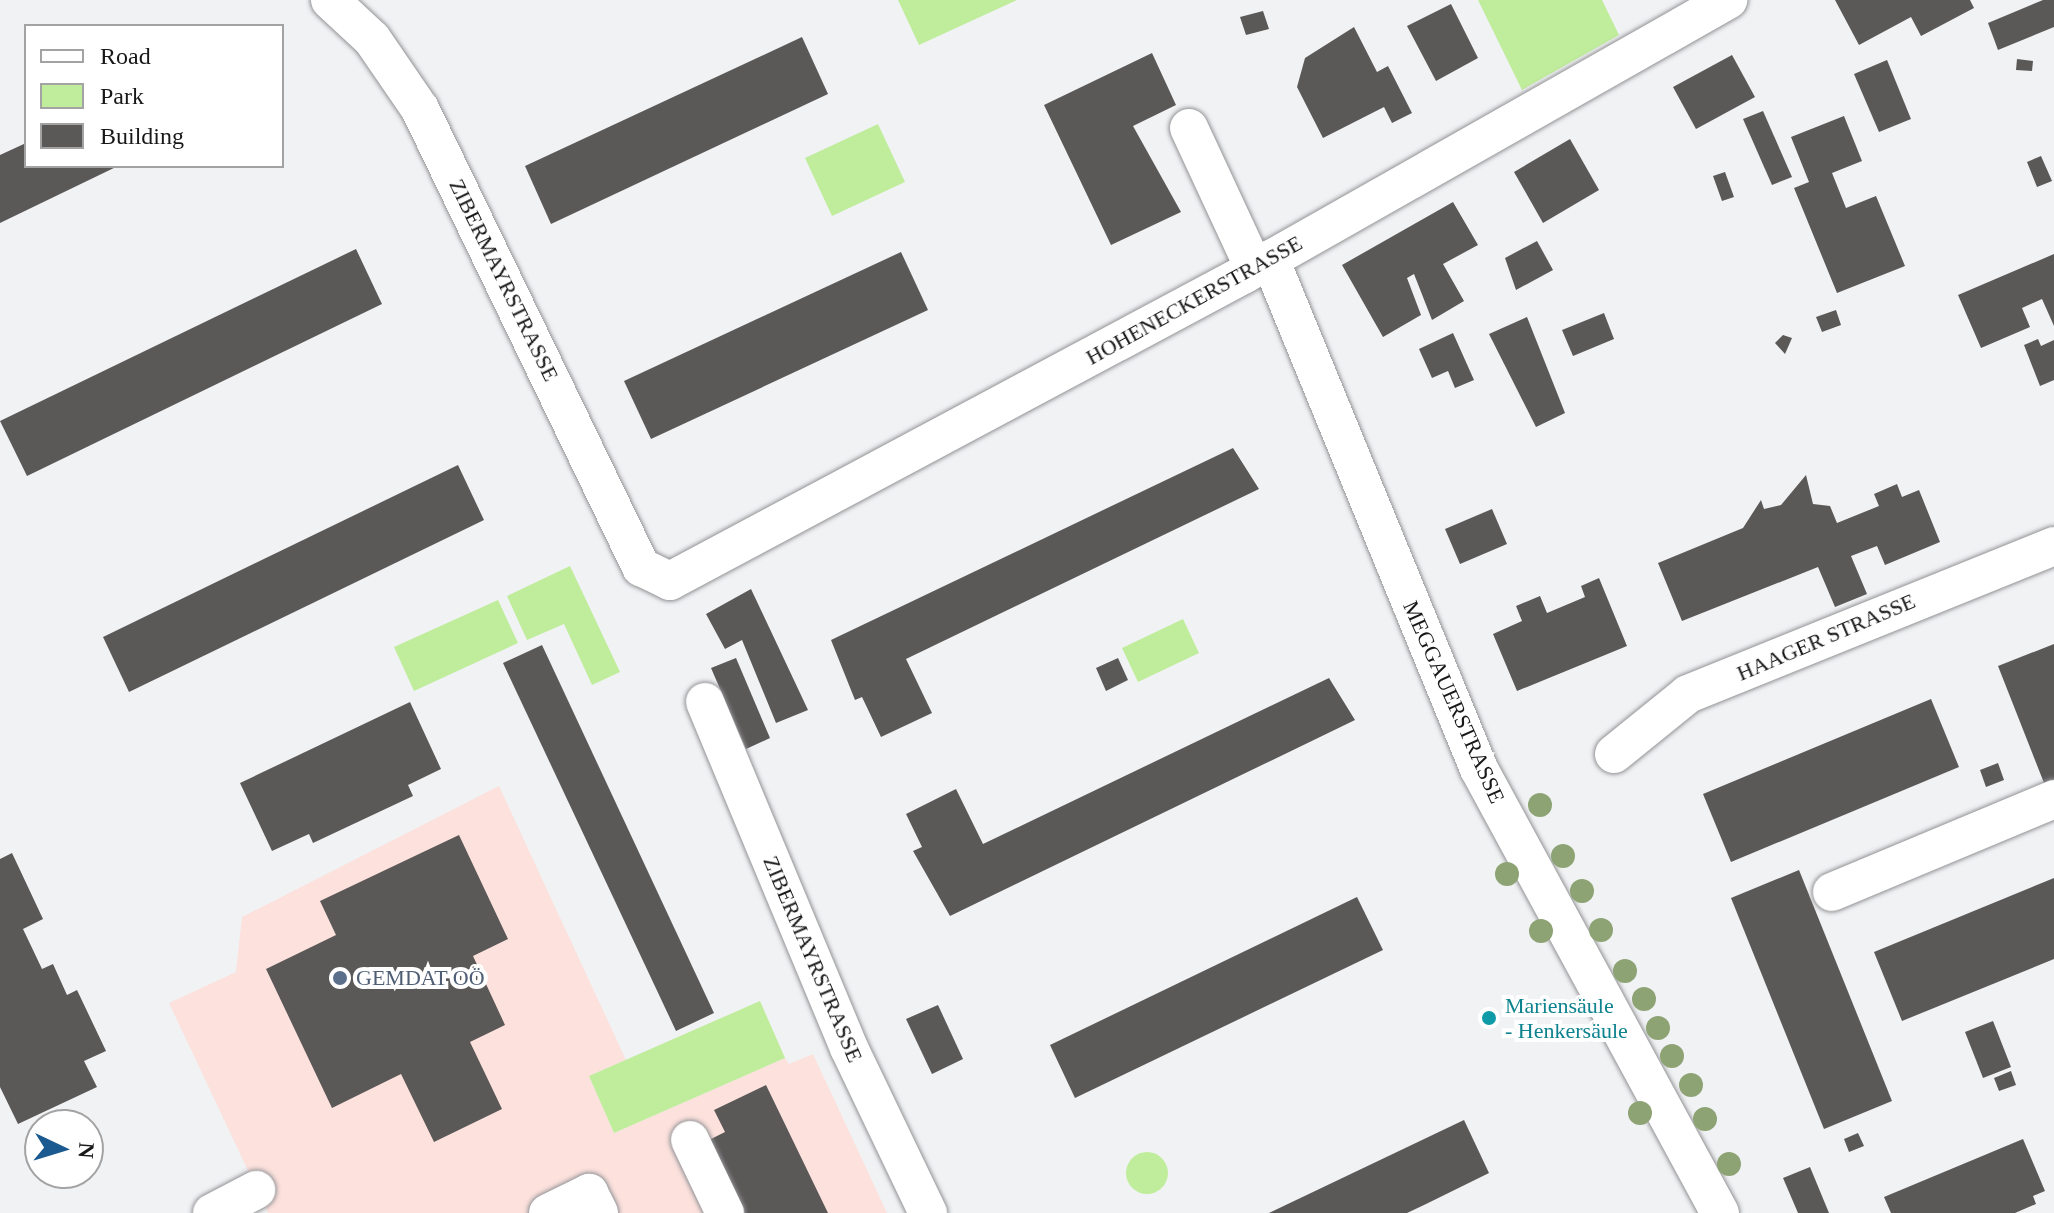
<!DOCTYPE html>
<meta charset="utf-8">
<style>
body{margin:0}
#map{position:relative;width:2054px;height:1213px;overflow:hidden;background:#f1f2f4;font-family:Georgia,serif}
div>[style]{position:absolute}
.commercial>*{inset:0;background:#fce1dd}
.green>*{inset:0;background:#c0ed9c}
.round{border-radius:50%}
.building>*{inset:0;background:#5b5858}
.roads{filter:drop-shadow(0 0 2px #939396) drop-shadow(0 0 2px #939396)}
.minor>*{height:38px;margin:-19px;padding:0 19px;transform-origin:19px;border-radius:19px;background:#fff}
.trees>*{width:24px;height:24px;margin:-12px;border-radius:50%;background:#8da374}
.dots>*{width:22px;height:22px;translate:-50% -50%;box-sizing:border-box;border:4px solid #fff;border-radius:50%}
span{translate:-50% -50%;white-space:nowrap;text-align:center;line-height:1.15;-webkit-text-stroke:8px #fff;paint-order:stroke}
.street-label{font-size:22px;color:#181819}
.service-label{font-size:22px;color:#4e5e75}
.left{translate:0 -50%;text-align:left}
.culture-label{font-size:22px;color:#0d838f}
.legend{position:absolute;left:24px;top:24px;width:260px;height:144px;box-sizing:border-box;background:#fff;border:2px solid #a3a3a3;margin:0;padding:10px 14px;list-style:none;font-size:24px;color:#181819}
.legend li{display:flex;align-items:center;gap:16px;height:40px}
.legend b{width:40px;border:2px solid #a3a3a3}
.north{position:absolute;left:24px;top:1109px;width:80px;height:80px;box-sizing:border-box;background:#fff;border:2px solid #a3a3a3;border-radius:50%;rotate:94deg;font-size:22px;font-weight:700;line-height:32px;text-align:center;color:#181819}
.north::after{content:'';display:block;margin:auto;width:28px;height:36px;background:#1b5a90;clip-path:polygon(50% 0,100% 100%,50% 72%,0 100%)}
</style>
<div id="map">
<div class="commercial">
<i style="clip-path:polygon(499px 786px,626px 1060px,589px 1076px,614px 1133px,785px 1058px,789px 1064px,813px 1054px,887px 1213px,268px 1213px,169px 1003px,236px 972px,242px 917px)"></i>
</div>
<div class="green">
<i style="clip-path:polygon(898px 0,1017px 0,919px 45px)"></i>
<i style="clip-path:polygon(1478px 0,1602px 0,1619px 35px,1522px 90px)"></i>
<i style="clip-path:polygon(878px 124px,905px 182px,832px 216px,805px 158px)"></i>
<i style="clip-path:polygon(570px 566px,620px 672px,592px 685px,564px 624px,527px 640px,507px 596px)"></i>
<i style="clip-path:polygon(498px 600px,518px 643px,414px 691px,394px 647px)"></i>
<i style="clip-path:polygon(1183px 619px,1199px 653px,1138px 682px,1122px 648px)"></i>
<i style="clip-path:polygon(760px 1001px,785px 1058px,614px 1133px,589px 1076px)"></i>
<i class="round" style="left:1126px;top:1152px;width:42px;height:42px"></i>
</div>
<div class="building">
<i style="clip-path:polygon(1835px 0,1970px 0,1974px 8px,1921px 36px,1911px 17px,1859px 45px)"></i>
<i style="clip-path:polygon(2043px 0,2054px 0,2054px 27px,1998px 50px,1988px 23px)"></i>
<i style="clip-path:polygon(1451px 4px,1478px 58px,1436px 81px,1407px 26px)"></i>
<i style="clip-path:polygon(1263px 11px,1269px 29px,1246px 35px,1240px 17px)"></i>
<i style="clip-path:polygon(1354px 27px,1377px 72px,1388px 66px,1412px 113px,1392px 123px,1384px 107px,1323px 138px,1297px 87px,1305px 58px)"></i>
<i style="clip-path:polygon(802px 37px,828px 94px,551px 224px,525px 166px)"></i>
<i style="clip-path:polygon(1152px 53px,1176px 105px,1133px 126px,1181px 212px,1111px 245px,1044px 105px)"></i>
<i style="clip-path:polygon(1732px 55px,1755px 97px,1696px 129px,1673px 87px)"></i>
<i style="clip-path:polygon(2017px 59px,2033px 61px,2032px 71px,2016px 70px)"></i>
<i style="clip-path:polygon(1887px 60px,1911px 119px,1879px 132px,1854px 74px)"></i>
<i style="clip-path:polygon(1763px 111px,1792px 177px,1772px 185px,1743px 119px)"></i>
<i style="clip-path:polygon(1844px 116px,1862px 161px,1832px 173px,1846px 208px,1876px 196px,1905px 266px,1837px 293px,1794px 188px,1809px 182px,1791px 137px)"></i>
<i style="clip-path:polygon(1570px 139px,1599px 190px,1543px 223px,1514px 172px)"></i>
<i style="clip-path:polygon(26px 143px,26px 166px,118px 166px,0 223px,0 155px)"></i>
<i style="clip-path:polygon(2041px 156px,2052px 181px,2037px 187px,2027px 162px)"></i>
<i style="clip-path:polygon(1725px 172px,1734px 197px,1722px 201px,1713px 176px)"></i>
<i style="clip-path:polygon(1453px 202px,1478px 245px,1443px 264px,1464px 301px,1432px 320px,1414px 274px,1407px 278px,1421px 315px,1383px 337px,1342px 265px)"></i>
<i style="clip-path:polygon(1537px 241px,1553px 270px,1516px 290px,1505px 258px)"></i>
<i style="clip-path:polygon(356px 249px,382px 304px,27px 476px,0 421px)"></i>
<i style="clip-path:polygon(901px 252px,928px 310px,651px 439px,624px 381px)"></i>
<i style="clip-path:polygon(2054px 254px,2054px 326px,2042px 299px,2022px 308px,2030px 327px,1981px 348px,1958px 295px)"></i>
<i style="clip-path:polygon(1836px 310px,1841px 325px,1822px 332px,1816px 317px)"></i>
<i style="clip-path:polygon(1604px 313px,1614px 339px,1573px 356px,1562px 330px)"></i>
<i style="clip-path:polygon(1527px 317px,1565px 413px,1536px 427px,1489px 334px)"></i>
<i style="clip-path:polygon(1453px 333px,1474px 380px,1455px 388px,1448px 371px,1432px 378px,1419px 349px)"></i>
<i style="clip-path:polygon(1783px 335px,1792px 338px,1785px 354px,1775px 343px)"></i>
<i style="clip-path:polygon(2038px 339px,2041px 346px,2054px 340px,2054px 380px,2040px 386px,2024px 345px)"></i>
<i style="clip-path:polygon(1233px 448px,1259px 489px,906px 659px,932px 713px,881px 737px,862px 697px,855px 700px,831px 640px)"></i>
<i style="clip-path:polygon(458px 465px,484px 520px,129px 692px,103px 637px)"></i>
<i style="clip-path:polygon(1806px 475px,1813px 504px,1830px 506px,1837px 523px,1879px 506px,1874px 494px,1897px 484px,1902px 497px,1919px 490px,1940px 542px,1885px 565px,1877px 546px,1851px 556px,1867px 594px,1835px 607px,1818px 567px,1682px 621px,1658px 563px,1743px 528px,1761px 500px,1764px 509px,1781px 505px)"></i>
<i style="clip-path:polygon(1492px 509px,1507px 544px,1460px 564px,1445px 529px)"></i>
<i style="clip-path:polygon(1599px 578px,1627px 646px,1517px 691px,1493px 634px,1522px 621px,1516px 606px,1540px 596px,1547px 613px,1585px 597px,1581px 586px)"></i>
<i style="clip-path:polygon(751px 589px,808px 710px,776px 723px,742px 640px,725px 649px,706px 614px)"></i>
<i style="clip-path:polygon(2054px 644px,2054px 785px,2046px 788px,1998px 666px)"></i>
<i style="clip-path:polygon(542px 645px,714px 1013px,676px 1031px,503px 663px)"></i>
<i style="clip-path:polygon(736px 658px,770px 738px,746px 749px,711px 668px)"></i>
<i style="clip-path:polygon(1118px 658px,1128px 680px,1106px 691px,1096px 668px)"></i>
<i style="clip-path:polygon(1329px 678px,1355px 720px,950px 916px,913px 851px,922px 847px,906px 814px,956px 789px,983px 844px)"></i>
<i style="clip-path:polygon(1931px 699px,1959px 767px,1731px 862px,1703px 794px)"></i>
<i style="clip-path:polygon(410px 702px,441px 769px,408px 785px,413px 796px,313px 843px,309px 834px,272px 851px,240px 783px)"></i>
<i style="clip-path:polygon(1998px 763px,2004px 780px,1986px 787px,1980px 770px)"></i>
<i style="clip-path:polygon(459px 835px,508px 939px,473px 956px,505px 1025px,470px 1042px,502px 1109px,434px 1142px,401px 1074px,332px 1108px,266px 969px,336px 935px,320px 901px)"></i>
<i style="clip-path:polygon(12px 853px,43px 919px,23px 929px,33px 950px,42px 969px,53px 964px,67px 995px,77px 990px,106px 1051px,84px 1061px,97px 1087px,18px 1124px,0 1087px,0 859px)"></i>
<i style="clip-path:polygon(1799px 870px,1892px 1101px,1824px 1129px,1731px 898px)"></i>
<i style="clip-path:polygon(2054px 878px,2054px 959px,1902px 1021px,1874px 952px)"></i>
<i style="clip-path:polygon(1357px 897px,1383px 950px,1075px 1098px,1050px 1045px)"></i>
<i style="clip-path:polygon(938px 1005px,963px 1059px,932px 1074px,906px 1019px)"></i>
<i style="clip-path:polygon(1993px 1021px,2011px 1067px,1983px 1078px,1965px 1032px)"></i>
<i style="clip-path:polygon(2011px 1071px,2016px 1085px,1999px 1091px,1994px 1078px)"></i>
<i style="clip-path:polygon(766px 1085px,828px 1213px,739px 1213px,705px 1142px,725px 1132px,714px 1110px)"></i>
<i style="clip-path:polygon(1464px 1120px,1489px 1173px,1424px 1205px,1407px 1213px,1269px 1213px)"></i>
<i style="clip-path:polygon(1858px 1133px,1864px 1146px,1849px 1152px,1844px 1139px)"></i>
<i style="clip-path:polygon(2023px 1139px,2045px 1191px,2033px 1196px,2036px 1204px,2015px 1213px,1891px 1213px,1884px 1197px)"></i>
<i style="clip-path:polygon(1810px 1167px,1829px 1213px,1798px 1213px,1783px 1178px)"></i>
</div>
<div class="roads">
<div class="minor">
<i style="left:330px;top:0;width:57px;rotate:42.9deg"></i>
<i style="left:372px;top:39px;width:85px;rotate:55.6deg"></i>
<i style="left:420px;top:109px;width:509px;rotate:64.24deg"></i>
<i style="left:641px;top:567px;width:32px;rotate:26deg"></i>
<i style="left:670px;top:581px;width:650px;rotate:-28.1deg"></i>
<i style="left:1243px;top:275px;width:558px;rotate:-29.55deg"></i>
<i style="left:1189px;top:128px;width:154px;rotate:65.1deg"></i>
<i style="left:1270px;top:259px;width:551px;rotate:67.72deg"></i>
<i style="left:1479px;top:769px;width:505px;rotate:61.51deg"></i>
<i style="left:705px;top:702px;width:375px;rotate:67.4deg"></i>
<i style="left:849px;top:1048px;width:183px;rotate:64.4deg"></i>
<i style="left:1614px;top:754px;width:95px;rotate:-39deg"></i>
<i style="left:1688px;top:694px;width:395px;rotate:-22deg"></i>
<i style="left:1832px;top:892px;width:241px;rotate:-22.7deg"></i>
<i style="left:690px;top:1140px;width:81px;rotate:64.4deg"></i>
<i style="left:212px;top:1213px;width:50px;rotate:-27.6deg"></i>
<i style="left:548px;top:1213px;width:46px;rotate:-26deg"></i>
<i style="left:589px;top:1193px;width:22px;rotate:63deg"></i>
</div>
</div>
<div class="trees">
<i style="left:1540px;top:805px"></i>
<i style="left:1563px;top:856px"></i>
<i style="left:1507px;top:874px"></i>
<i style="left:1582px;top:891px"></i>
<i style="left:1601px;top:930px"></i>
<i style="left:1541px;top:931px"></i>
<i style="left:1625px;top:971px"></i>
<i style="left:1644px;top:999px"></i>
<i style="left:1658px;top:1028px"></i>
<i style="left:1672px;top:1056px"></i>
<i style="left:1691px;top:1085px"></i>
<i style="left:1640px;top:1113px"></i>
<i style="left:1705px;top:1119px"></i>
<i style="left:1729px;top:1164px"></i>
</div>
<div class="dots">
<i style="left:340px;top:978px;background:#5c6f8a"></i>
<i style="left:1489px;top:1018px;background:#0f9aa8"></i>
</div>
<div class="street-label">
<span style="left:504px;top:280px;rotate:64deg">ZIBERMAYRSTRASSE</span>
<span style="left:1194px;top:300px;rotate:-29deg">HOHENECKERSTRASSE</span>
<span style="left:1826px;top:637px;rotate:-23deg">HAAGER STRASSE</span>
<span style="left:1454px;top:702px;rotate:66deg">MEGGAUERSTRASSE</span>
<span style="left:813px;top:959px;rotate:67deg">ZIBERMAYRSTRASSE</span>
</div>
<div class="service-label">
<span class="left" style="left:356px;top:978px">GEMDAT OÖ</span>
</div>
<div class="culture-label">
<span class="left" style="left:1505px;top:1018px">Mariensäule<br>- Henkersäule</span>
</div>
<ul class="legend">
<li><b style="height:10px;background:#fff"></b>Road</li>
<li><b style="height:22px;background:#c0ed9c"></b>Park</li>
<li><b style="height:22px;background:#5b5858"></b>Building</li>
</ul>
<div class="north">N</div>
</div>
